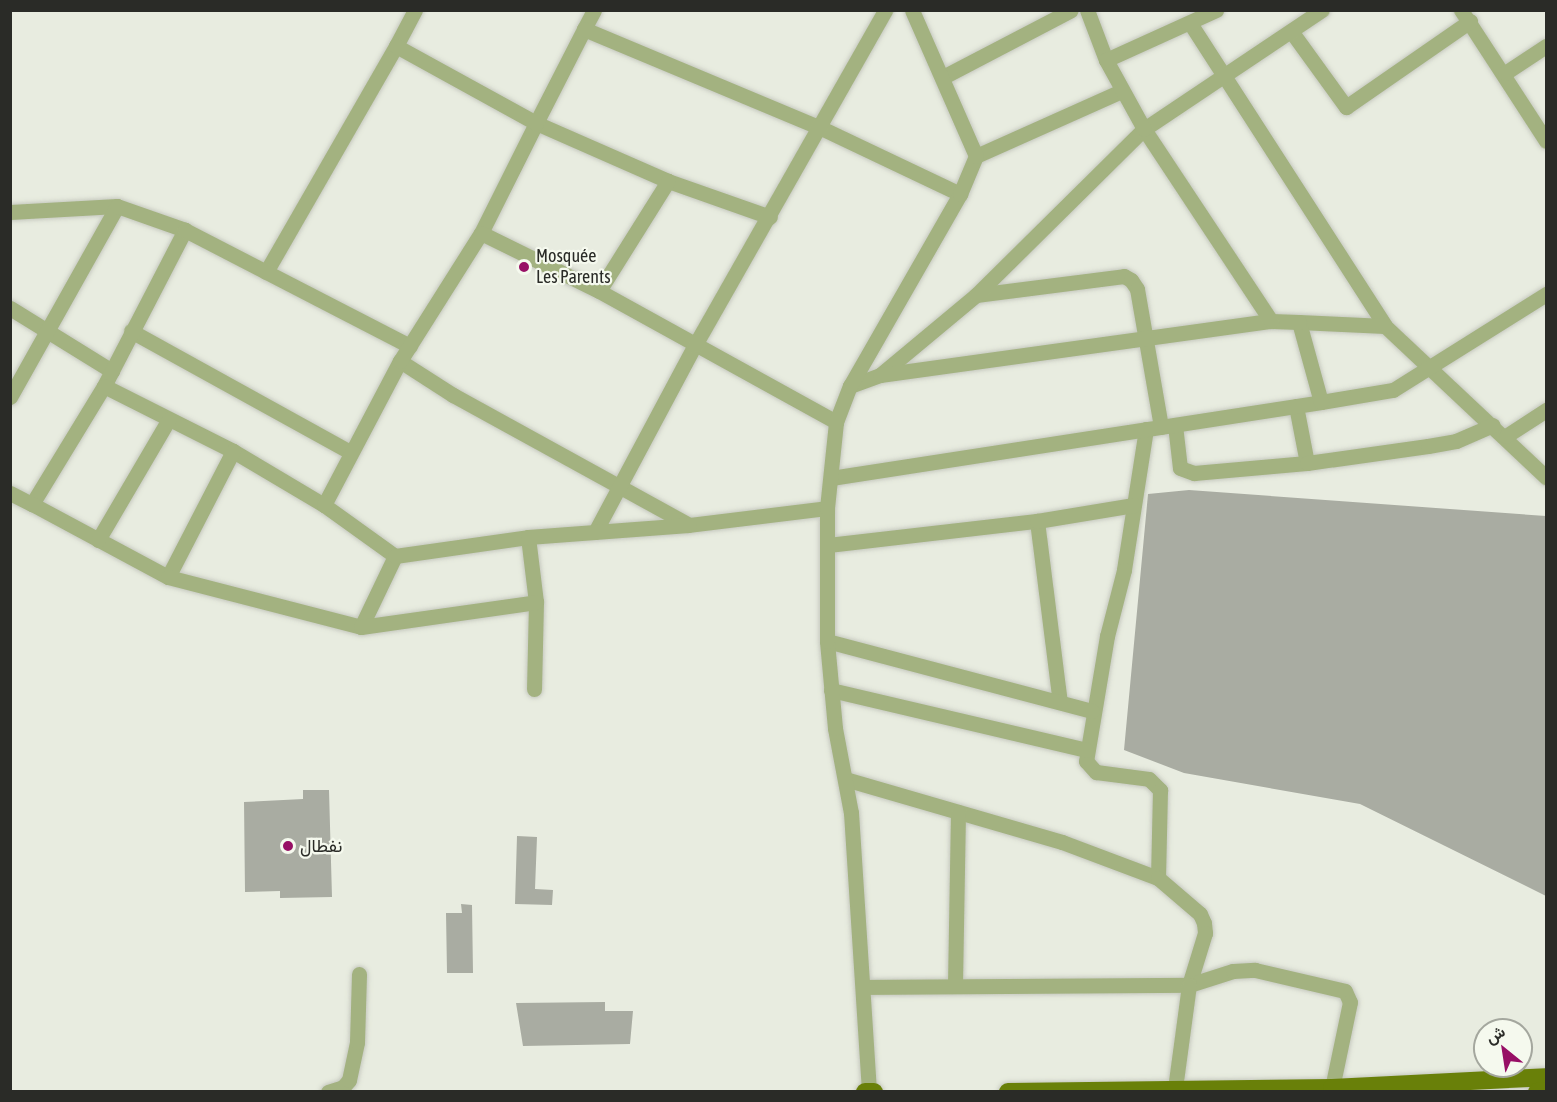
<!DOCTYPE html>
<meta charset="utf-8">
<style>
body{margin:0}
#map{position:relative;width:1557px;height:1102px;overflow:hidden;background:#e8ece0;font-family:"Asap Condensed",Vazirmatn,sans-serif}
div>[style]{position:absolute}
.building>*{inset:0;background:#a9aca2}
.roads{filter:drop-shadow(0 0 2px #c6c9bf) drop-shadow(0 0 2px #c6c9bf)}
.minor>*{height:15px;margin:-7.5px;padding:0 7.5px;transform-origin:7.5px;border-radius:7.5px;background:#a3b280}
.major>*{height:18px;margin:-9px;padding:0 9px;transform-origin:9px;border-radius:9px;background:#698009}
.dots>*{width:16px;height:16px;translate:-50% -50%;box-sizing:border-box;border:3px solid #f5f9ee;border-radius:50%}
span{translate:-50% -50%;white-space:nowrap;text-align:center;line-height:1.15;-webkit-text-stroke:4.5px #f5f9ee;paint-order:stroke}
.poi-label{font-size:18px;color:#2a2b27}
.left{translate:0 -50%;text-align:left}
.frame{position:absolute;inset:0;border:12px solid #2a2b27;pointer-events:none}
.north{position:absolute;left:1473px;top:1018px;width:60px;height:60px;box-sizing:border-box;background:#f5f9ee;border:2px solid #a4a79e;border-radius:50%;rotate:330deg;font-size:16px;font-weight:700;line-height:24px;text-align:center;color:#2a2b27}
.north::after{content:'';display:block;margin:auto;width:21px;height:27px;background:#970f65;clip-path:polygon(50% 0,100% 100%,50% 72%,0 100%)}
</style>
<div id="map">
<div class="building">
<i style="clip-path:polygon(1189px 490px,1546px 516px,1546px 896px,1360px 804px,1184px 773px,1124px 750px,1148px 494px)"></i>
<i style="clip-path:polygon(303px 790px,329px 790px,332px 897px,280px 898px,280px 891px,245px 892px,244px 802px,303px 799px)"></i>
<i style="clip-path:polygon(517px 836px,537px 837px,535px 889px,553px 890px,552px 905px,515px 904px)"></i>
<i style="clip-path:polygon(461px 904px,472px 905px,473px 973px,447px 973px,446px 913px,462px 913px)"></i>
<i style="clip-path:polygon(605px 1002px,605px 1011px,633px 1011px,630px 1044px,523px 1046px,516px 1003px)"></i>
</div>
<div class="roads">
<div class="minor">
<i style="left:1087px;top:10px;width:53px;rotate:69.2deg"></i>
<i style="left:1461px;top:10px;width:156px;rotate:57deg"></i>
<i style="left:1190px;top:23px;width:360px;rotate:57.2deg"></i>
<i style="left:1385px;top:326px;width:221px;rotate:43.2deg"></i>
<i style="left:584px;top:29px;width:21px;rotate:-62deg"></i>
<i style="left:1291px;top:31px;width:94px;rotate:54.1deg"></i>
<i style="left:1346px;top:107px;width:151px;rotate:-34.7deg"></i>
<i style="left:396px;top:46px;width:41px;rotate:-62.2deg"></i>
<i style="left:1505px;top:73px;width:49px;rotate:-33.4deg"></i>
<i style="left:943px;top:77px;width:144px;rotate:-27.6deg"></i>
<i style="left:976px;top:156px;width:159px;rotate:-24.1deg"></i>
<i style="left:10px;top:212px;width:107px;rotate:-3.2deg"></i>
<i style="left:481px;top:233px;width:123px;rotate:-63.4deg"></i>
<i style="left:536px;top:123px;width:144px;rotate:23.7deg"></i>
<i style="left:668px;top:181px;width:108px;rotate:19.4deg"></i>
<i style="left:266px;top:272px;width:261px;rotate:-60.1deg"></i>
<i style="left:396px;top:46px;width:160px;rotate:28.8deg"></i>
<i style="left:536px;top:123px;width:106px;rotate:-62.9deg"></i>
<i style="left:584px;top:29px;width:257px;rotate:22.7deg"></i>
<i style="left:821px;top:128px;width:154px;rotate:25.4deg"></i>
<i style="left:599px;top:291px;width:130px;rotate:-57.9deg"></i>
<i style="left:976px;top:295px;width:149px;rotate:-7.3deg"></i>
<i style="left:1124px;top:276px;width:8px;rotate:30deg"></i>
<i style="left:1131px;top:280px;width:11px;rotate:56deg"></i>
<i style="left:1137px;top:289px;width:140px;rotate:80.1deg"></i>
<i style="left:10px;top:308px;width:120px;rotate:31.7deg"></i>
<i style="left:1299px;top:322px;width:86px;rotate:2.7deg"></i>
<i style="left:131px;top:331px;width:250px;rotate:28.9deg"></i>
<i style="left:400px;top:361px;width:63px;rotate:32.7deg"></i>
<i style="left:453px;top:395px;width:269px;rotate:28.8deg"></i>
<i style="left:689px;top:525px;width:139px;rotate:-7deg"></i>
<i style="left:880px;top:375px;width:125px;rotate:-39.8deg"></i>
<i style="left:976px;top:295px;width:236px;rotate:-44.7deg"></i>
<i style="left:1144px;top:129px;width:214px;rotate:-33.8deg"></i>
<i style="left:104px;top:386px;width:176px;rotate:-62.6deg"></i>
<i style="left:850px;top:386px;width:32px;rotate:-20deg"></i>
<i style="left:880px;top:375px;width:395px;rotate:-7.9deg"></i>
<i style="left:10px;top:397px;width:219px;rotate:-60.7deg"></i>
<i style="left:117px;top:206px;width:72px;rotate:19.4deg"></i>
<i style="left:185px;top:230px;width:253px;rotate:27.3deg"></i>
<i style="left:1321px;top:402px;width:73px;rotate:-9.5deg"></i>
<i style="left:1393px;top:390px;width:181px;rotate:-32.1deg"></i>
<i style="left:1296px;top:406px;width:58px;rotate:79.1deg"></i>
<i style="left:1175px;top:425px;width:43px;rotate:83.4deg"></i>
<i style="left:1180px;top:468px;width:15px;rotate:20deg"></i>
<i style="left:1194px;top:473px;width:113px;rotate:-5.1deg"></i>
<i style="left:1307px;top:463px;width:122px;rotate:-8deg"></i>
<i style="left:1428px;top:446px;width:28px;rotate:-10deg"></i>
<i style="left:1456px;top:441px;width:40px;rotate:-23.4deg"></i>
<i style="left:1146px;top:429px;width:143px;rotate:98.9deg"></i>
<i style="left:1124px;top:570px;width:68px;rotate:104.4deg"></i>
<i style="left:1107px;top:636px;width:127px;rotate:99.5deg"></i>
<i style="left:1086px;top:761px;width:15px;rotate:48deg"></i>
<i style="left:1096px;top:772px;width:53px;rotate:7.5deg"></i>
<i style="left:1149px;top:779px;width:16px;rotate:45deg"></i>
<i style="left:1160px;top:790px;width:88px;rotate:91.3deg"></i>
<i style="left:1506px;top:436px;width:48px;rotate:-33deg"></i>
<i style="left:831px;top:478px;width:496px;rotate:-8.8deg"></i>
<i style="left:1321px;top:402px;width:83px;rotate:-105.4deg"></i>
<i style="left:1299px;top:322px;width:28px;rotate:-178deg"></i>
<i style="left:1271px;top:321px;width:230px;rotate:-123.5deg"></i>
<i style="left:1144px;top:129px;width:79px;rotate:-118.8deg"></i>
<i style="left:1106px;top:60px;width:121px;rotate:-24.4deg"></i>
<i style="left:10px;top:493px;width:25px;rotate:27deg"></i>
<i style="left:32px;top:504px;width:138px;rotate:-58.6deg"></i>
<i style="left:104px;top:386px;width:144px;rotate:26.7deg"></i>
<i style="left:233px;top:451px;width:106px;rotate:30.7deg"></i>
<i style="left:324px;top:505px;width:87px;rotate:35.7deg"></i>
<i style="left:32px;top:504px;width:154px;rotate:28.2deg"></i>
<i style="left:168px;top:577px;width:142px;rotate:-62.7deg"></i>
<i style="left:324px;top:505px;width:163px;rotate:-62.2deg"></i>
<i style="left:400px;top:361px;width:151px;rotate:-57.7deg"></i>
<i style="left:481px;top:233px;width:131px;rotate:26.2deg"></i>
<i style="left:599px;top:291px;width:271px;rotate:28.9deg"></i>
<i style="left:1037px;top:521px;width:182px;rotate:82.8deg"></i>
<i style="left:595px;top:532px;width:212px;rotate:-61.9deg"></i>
<i style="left:695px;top:345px;width:385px;rotate:-60.4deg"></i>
<i style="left:528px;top:537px;width:65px;rotate:83deg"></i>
<i style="left:536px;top:602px;width:87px;rotate:91.3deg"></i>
<i style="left:98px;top:540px;width:140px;rotate:-59.6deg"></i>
<i style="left:828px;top:545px;width:210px;rotate:-6.6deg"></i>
<i style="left:1037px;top:521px;width:98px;rotate:-9.4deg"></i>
<i style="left:168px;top:577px;width:199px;rotate:14.5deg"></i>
<i style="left:361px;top:627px;width:79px;rotate:-64.4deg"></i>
<i style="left:395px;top:556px;width:134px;rotate:-8.1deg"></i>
<i style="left:528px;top:537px;width:161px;rotate:-4.3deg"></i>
<i style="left:361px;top:627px;width:177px;rotate:-8.1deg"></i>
<i style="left:827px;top:641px;width:274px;rotate:14.8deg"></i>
<i style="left:831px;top:690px;width:262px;rotate:13.2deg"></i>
<i style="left:845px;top:779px;width:226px;rotate:16.2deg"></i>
<i style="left:1062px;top:842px;width:103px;rotate:20.6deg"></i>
<i style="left:1158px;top:878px;width:55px;rotate:40.6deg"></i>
<i style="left:1200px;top:914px;width:10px;rotate:66deg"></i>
<i style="left:1204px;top:923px;width:10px;rotate:84deg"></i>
<i style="left:1205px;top:933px;width:54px;rotate:107.1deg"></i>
<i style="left:955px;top:984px;width:172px;rotate:-89deg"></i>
<i style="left:1189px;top:985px;width:46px;rotate:-17.7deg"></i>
<i style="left:1233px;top:971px;width:22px;rotate:-3deg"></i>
<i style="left:1255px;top:970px;width:92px;rotate:13.1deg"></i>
<i style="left:1345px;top:991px;width:12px;rotate:66deg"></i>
<i style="left:1350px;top:1002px;width:88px;rotate:101.8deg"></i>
<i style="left:863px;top:987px;width:326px;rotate:-0.4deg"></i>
<i style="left:1189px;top:985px;width:104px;rotate:97.7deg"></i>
<i style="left:869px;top:1091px;width:279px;rotate:-93.7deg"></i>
<i style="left:851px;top:813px;width:86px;rotate:-100.7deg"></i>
<i style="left:835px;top:728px;width:87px;rotate:-95.3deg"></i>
<i style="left:827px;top:641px;width:133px;rotate:-90deg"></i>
<i style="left:827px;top:508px;width:86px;rotate:-84deg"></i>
<i style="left:836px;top:422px;width:39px;rotate:-69deg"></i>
<i style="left:850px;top:386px;width:221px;rotate:-60.2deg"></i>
<i style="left:960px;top:194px;width:41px;rotate:-67.2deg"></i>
<i style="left:976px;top:156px;width:159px;rotate:-113.7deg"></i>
<i style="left:328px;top:1092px;width:16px;rotate:-18deg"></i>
<i style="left:343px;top:1087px;width:9px;rotate:-49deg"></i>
<i style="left:349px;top:1080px;width:39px;rotate:-78deg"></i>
<i style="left:357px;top:1042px;width:68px;rotate:-88.3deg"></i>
</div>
<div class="major">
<i style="left:865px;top:1092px;width:9px"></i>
<i style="left:1008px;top:1092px;width:324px;rotate:-0.7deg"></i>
<i style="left:1332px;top:1088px;width:214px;rotate:-2.9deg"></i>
<i style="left:1537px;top:1092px;width:9px;rotate:-6deg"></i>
</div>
</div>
<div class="dots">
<i style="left:524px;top:267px;background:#970f65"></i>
<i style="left:288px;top:846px;background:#970f65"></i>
</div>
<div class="poi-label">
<span class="left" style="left:536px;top:267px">Mosquée<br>Les Parents</span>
<span class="left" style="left:300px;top:846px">نفطال</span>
</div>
<div class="frame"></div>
<div class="north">ش</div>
</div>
